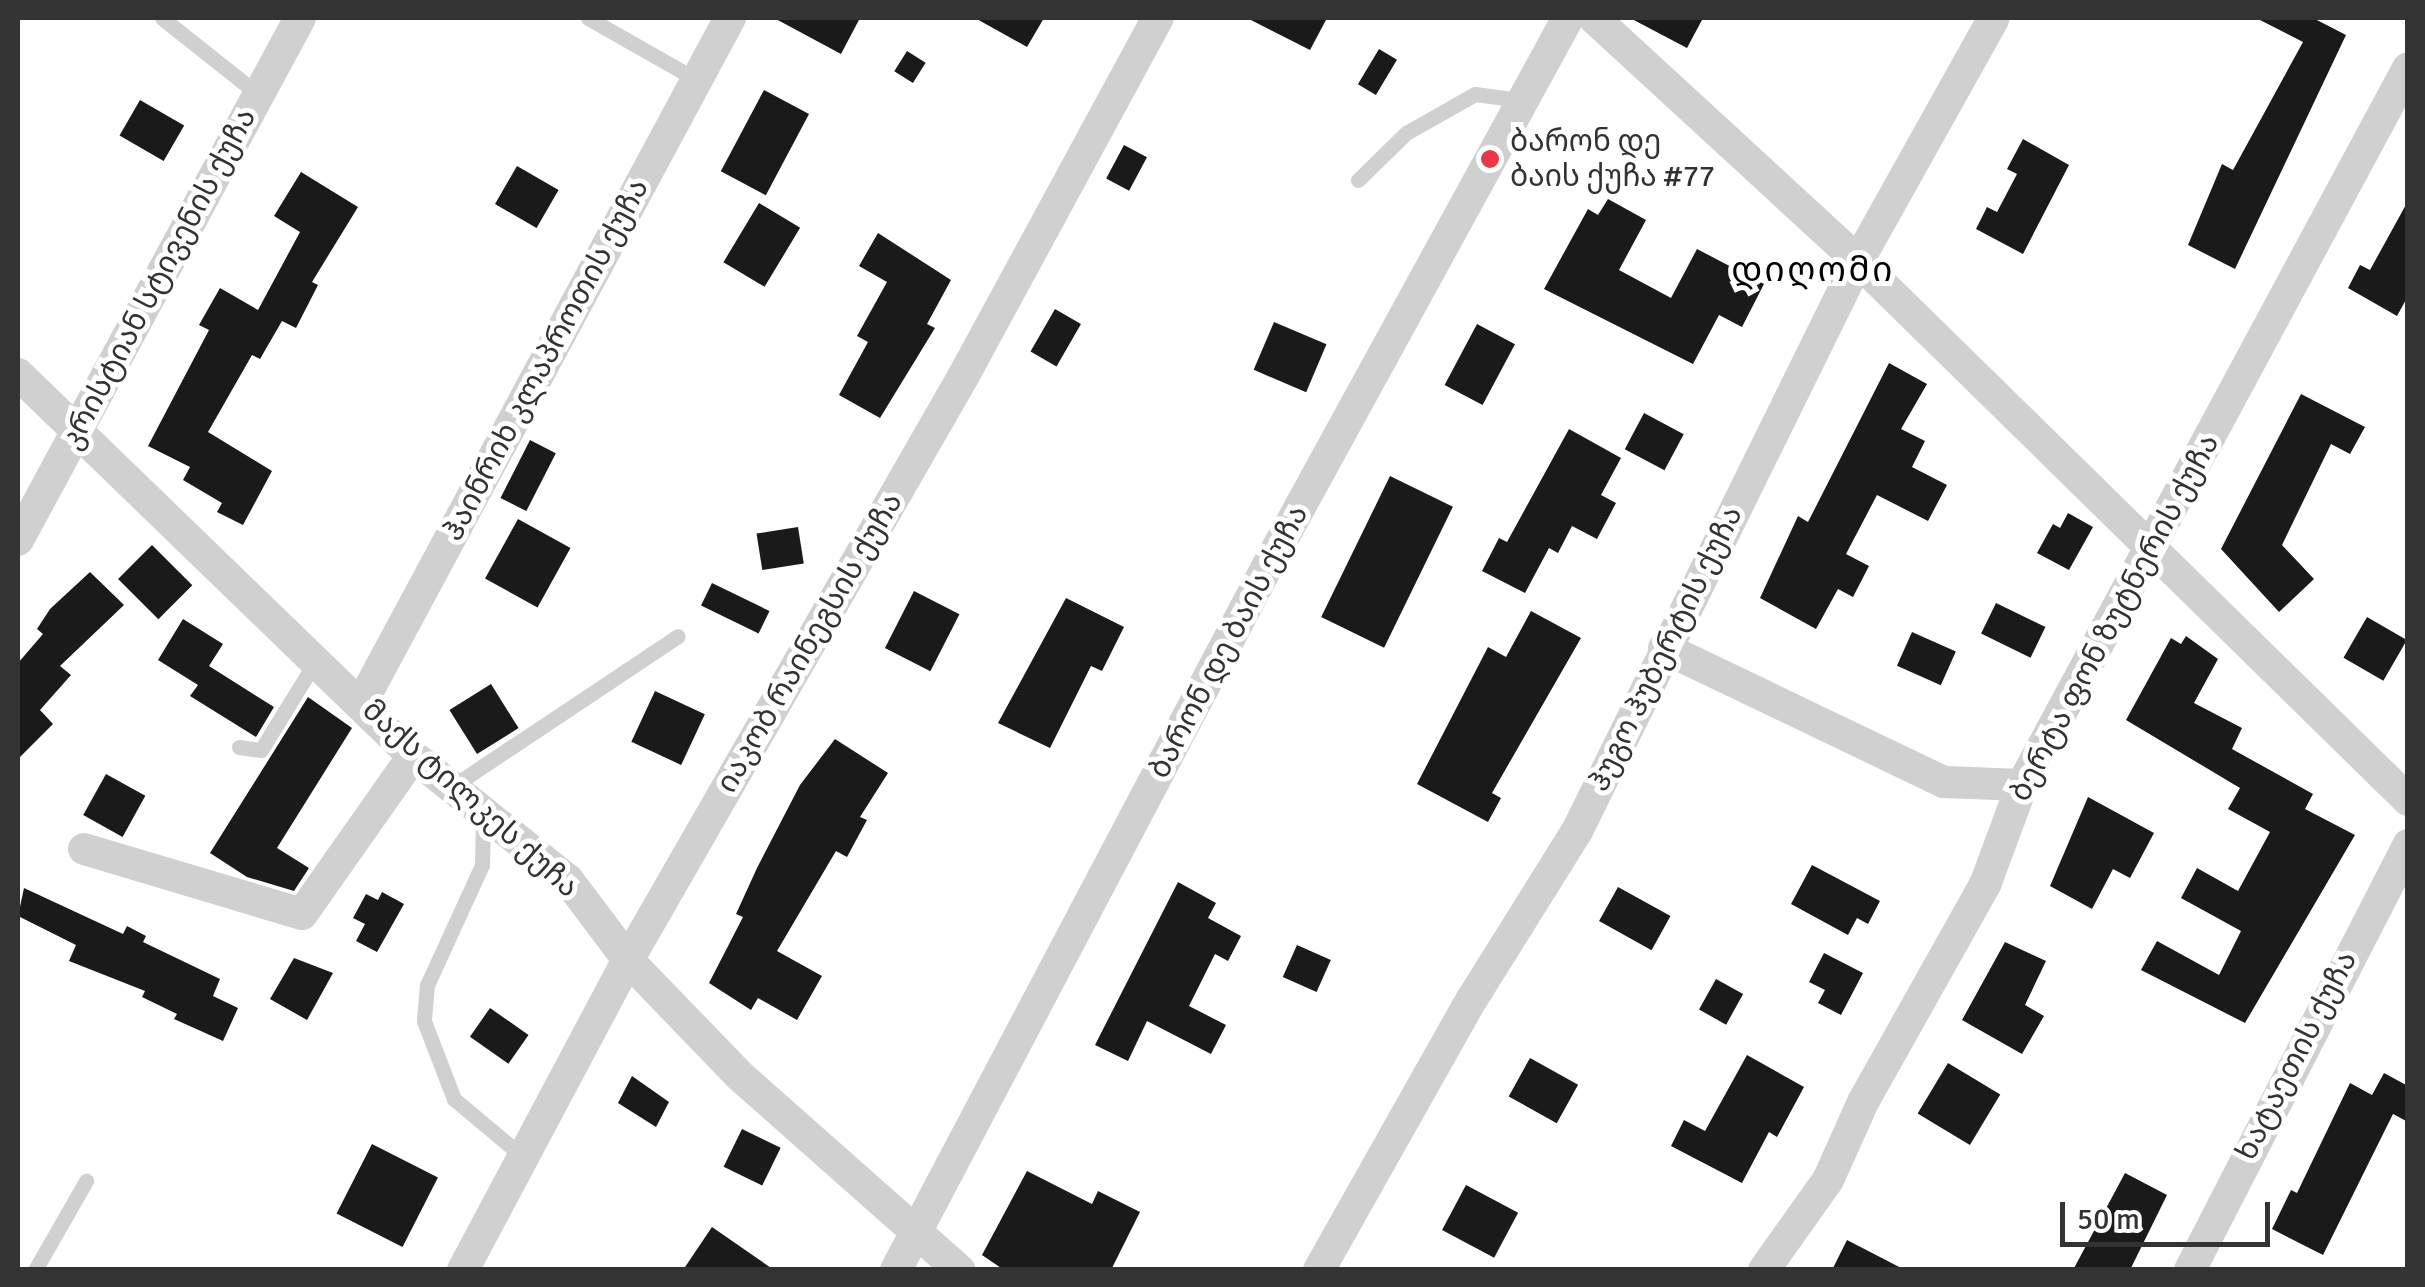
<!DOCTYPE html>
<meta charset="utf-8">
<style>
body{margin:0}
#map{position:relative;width:2425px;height:1287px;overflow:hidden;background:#fff;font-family:Signika,"Noto Sans Georgian",sans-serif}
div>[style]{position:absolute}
.building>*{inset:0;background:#1a1a1a;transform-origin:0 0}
.lane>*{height:15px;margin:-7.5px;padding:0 7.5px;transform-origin:7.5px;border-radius:7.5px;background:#d0d0d0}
.street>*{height:32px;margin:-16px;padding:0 16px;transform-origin:16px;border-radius:16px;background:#d0d0d0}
.dots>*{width:28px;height:28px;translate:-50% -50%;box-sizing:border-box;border:5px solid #fff;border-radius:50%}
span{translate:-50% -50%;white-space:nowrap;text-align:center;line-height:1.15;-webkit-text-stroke:10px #fff;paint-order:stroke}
.poi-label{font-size:30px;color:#333}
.left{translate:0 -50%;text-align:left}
.street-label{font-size:30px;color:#333}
.quarter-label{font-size:35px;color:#000;letter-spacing:2.5px}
.frame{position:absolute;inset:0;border:20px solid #333;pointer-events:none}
.scale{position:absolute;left:2060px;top:1202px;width:210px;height:45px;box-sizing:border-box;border:5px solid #333;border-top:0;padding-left:12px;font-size:30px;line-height:35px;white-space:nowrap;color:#333;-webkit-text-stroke:8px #fff;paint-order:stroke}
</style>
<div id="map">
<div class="building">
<i style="clip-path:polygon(774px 18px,860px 18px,841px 54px)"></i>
<i style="clip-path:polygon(975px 18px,1044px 18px,1027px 47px)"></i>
<i style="clip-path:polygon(1247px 18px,1327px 18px,1310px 50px)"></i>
<i style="clip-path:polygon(1630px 18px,1703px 18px,1687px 48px)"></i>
<i style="clip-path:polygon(2256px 18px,2313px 18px,2346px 35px,2235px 269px,2188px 245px,2222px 164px,2233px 170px,2303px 42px)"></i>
<i style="left:1379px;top:49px;width:21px;height:41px;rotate:31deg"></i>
<i style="left:907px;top:51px;width:22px;height:24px;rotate:32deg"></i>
<i style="left:764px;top:90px;width:51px;height:92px;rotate:28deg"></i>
<i style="left:140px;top:100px;width:51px;height:41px;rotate:30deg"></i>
<i style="clip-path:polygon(2023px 139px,2069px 165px,2023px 254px,1976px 229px,1987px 207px,1997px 212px,2017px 174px,2007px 169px)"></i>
<i style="left:1124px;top:145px;width:26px;height:38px;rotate:28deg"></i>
<i style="left:517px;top:166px;width:48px;height:44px;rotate:30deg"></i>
<i style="clip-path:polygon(301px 172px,358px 207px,312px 282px,318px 285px,296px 328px,282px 321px,260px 359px,252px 355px,208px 432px,272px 471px,243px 525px,217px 512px,222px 503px,183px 480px,190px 467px,148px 446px,209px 330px,199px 325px,220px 288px,258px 310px,300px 232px,274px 216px)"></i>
<i style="clip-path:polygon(1608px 199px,1646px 220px,1619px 270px,1671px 298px,1697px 249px,1764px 284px,1742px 327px,1719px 315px,1693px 364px,1544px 289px,1588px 209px,1598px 215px)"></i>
<i style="clip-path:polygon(2408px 201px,2408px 296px,2397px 316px,2348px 288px,2360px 265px,2370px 270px)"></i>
<i style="left:759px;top:203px;width:48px;height:69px;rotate:31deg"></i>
<i style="clip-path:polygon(878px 233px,951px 280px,927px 324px,935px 328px,880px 418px,839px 395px,868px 342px,857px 336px,887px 282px,859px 266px)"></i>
<i style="left:1055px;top:309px;width:30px;height:49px;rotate:30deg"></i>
<i style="left:1274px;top:322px;width:57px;height:52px;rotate:23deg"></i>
<i style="left:1477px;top:324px;width:43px;height:69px;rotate:28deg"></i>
<i style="clip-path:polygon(1889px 363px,1927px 384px,1901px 429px,1925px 441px,1912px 467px,1947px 485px,1928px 521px,1877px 495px,1846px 554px,1869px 566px,1853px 597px,1838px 589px,1816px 629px,1760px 598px,1798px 516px,1808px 522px)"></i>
<i style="clip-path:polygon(2301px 394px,2365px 427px,2350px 454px,2331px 444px,2282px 545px,2314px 579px,2279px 612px,2221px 549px)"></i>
<i style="left:1644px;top:413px;width:45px;height:41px;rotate:28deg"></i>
<i style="clip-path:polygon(1569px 429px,1621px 458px,1601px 495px,1616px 503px,1597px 539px,1572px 526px,1558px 553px,1549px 548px,1525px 593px,1482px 571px,1499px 538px,1507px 542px)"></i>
<i style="left:530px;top:440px;width:29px;height:65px;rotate:27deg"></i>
<i style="left:1390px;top:476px;width:70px;height:157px;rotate:26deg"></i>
<i style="clip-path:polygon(2068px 513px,2093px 527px,2069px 570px,2037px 553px,2053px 524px,2060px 528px)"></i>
<i style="left:518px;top:519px;width:60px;height:68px;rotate:29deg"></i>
<i style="left:798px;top:527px;width:37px;height:42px;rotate:81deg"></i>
<i style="left:152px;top:545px;width:57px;height:48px;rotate:45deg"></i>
<i style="clip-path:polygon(90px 572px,124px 605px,60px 666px,71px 675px,40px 710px,53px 724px,18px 759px,18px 663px,43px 634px,37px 629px,50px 609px)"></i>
<i style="left:712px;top:583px;width:64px;height:25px;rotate:26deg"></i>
<i style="left:914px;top:591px;width:51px;height:64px;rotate:27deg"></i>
<i style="clip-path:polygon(1066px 598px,1124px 627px,1102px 671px,1091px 666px,1050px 748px,998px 723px)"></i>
<i style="left:1996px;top:603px;width:55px;height:34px;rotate:26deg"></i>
<i style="clip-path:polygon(1531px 611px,1581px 638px,1492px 793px,1501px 798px,1488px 822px,1417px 784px,1488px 647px,1506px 657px)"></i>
<i style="left:2367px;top:617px;width:46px;height:47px;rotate:30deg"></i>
<i style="clip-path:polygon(183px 619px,223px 644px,209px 666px,274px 707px,256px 737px,190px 696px,198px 685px,158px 660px)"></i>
<i style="left:1912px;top:632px;width:48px;height:37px;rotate:24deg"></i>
<i style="clip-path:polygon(2186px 636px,2218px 659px,2194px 703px,2242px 728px,2232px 749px,2313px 794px,2305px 809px,2355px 835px,2245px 1023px,2141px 970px,2157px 941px,2219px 975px,2241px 931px,2181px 898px,2197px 868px,2238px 891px,2270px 832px,2228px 809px,2240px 788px,2126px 720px,2171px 638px,2181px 644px)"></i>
<i style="left:491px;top:684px;width:52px;height:49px;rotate:58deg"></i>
<i style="left:655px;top:691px;width:55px;height:56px;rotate:25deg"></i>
<i style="clip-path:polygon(308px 697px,352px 728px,277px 848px,309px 868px,294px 891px,247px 877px,210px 853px)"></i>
<i style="clip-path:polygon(835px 739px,888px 773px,860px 817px,867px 820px,847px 857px,836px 851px,777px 951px,822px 976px,797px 1020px,758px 998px,751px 1010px,709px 983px,743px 917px,736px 914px,757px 868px,800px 785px)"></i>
<i style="left:106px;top:774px;width:45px;height:47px;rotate:29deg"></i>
<i style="clip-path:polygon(2088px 797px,2154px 833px,2130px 878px,2113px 869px,2092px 909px,2050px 886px)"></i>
<i style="clip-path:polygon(1812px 865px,1880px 901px,1868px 924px,1857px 918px,1848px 935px,1791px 904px)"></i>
<i style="clip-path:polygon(1178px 882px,1216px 903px,1208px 918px,1241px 936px,1228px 961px,1215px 954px,1189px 1006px,1226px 1025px,1211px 1054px,1147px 1021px,1128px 1061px,1095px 1045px)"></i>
<i style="left:1618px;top:887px;width:60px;height:39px;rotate:29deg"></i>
<i style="clip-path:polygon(24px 888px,123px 934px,127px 926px,146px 936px,143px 942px,220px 979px,213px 996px,238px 1008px,223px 1041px,174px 1019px,177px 1014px,142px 997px,145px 991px,69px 961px,76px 945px,18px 916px)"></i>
<i style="clip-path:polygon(382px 892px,404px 904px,377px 952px,356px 941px,365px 924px,353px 918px,366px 894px,378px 900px)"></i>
<i style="clip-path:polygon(2005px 942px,2046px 961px,2025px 1005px,2044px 1016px,2022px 1054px,1962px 1020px)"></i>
<i style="left:1297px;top:945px;width:37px;height:35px;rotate:24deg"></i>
<i style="clip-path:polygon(1824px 953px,1863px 973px,1841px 1015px,1818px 1003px,1825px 990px,1809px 982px)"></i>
<i style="clip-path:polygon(294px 958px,333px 973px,307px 1020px,270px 999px)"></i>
<i style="left:1716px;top:979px;width:31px;height:35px;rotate:29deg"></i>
<i style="left:490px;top:1008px;width:47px;height:35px;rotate:35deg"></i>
<i style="clip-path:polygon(1747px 1055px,1804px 1087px,1777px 1137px,1769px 1132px,1742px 1183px,1671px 1146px,1684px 1120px,1705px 1131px)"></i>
<i style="left:1530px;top:1058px;width:55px;height:44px;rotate:29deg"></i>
<i style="left:1948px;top:1063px;width:61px;height:59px;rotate:31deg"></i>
<i style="clip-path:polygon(2384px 1073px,2408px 1086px,2408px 1122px,2393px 1114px,2323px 1255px,2272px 1229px,2291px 1190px,2297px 1193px,2350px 1083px,2372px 1095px)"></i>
<i style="clip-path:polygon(632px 1076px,669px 1102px,656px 1127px,618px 1103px)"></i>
<i style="left:742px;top:1129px;width:43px;height:42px;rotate:26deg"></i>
<i style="left:372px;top:1144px;width:74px;height:78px;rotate:27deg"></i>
<i style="clip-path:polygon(1027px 1171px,1092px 1204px,1098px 1191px,1140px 1212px,1111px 1270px,1004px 1270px,982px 1255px)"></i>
<i style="clip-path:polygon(2125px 1173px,2167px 1195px,2130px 1270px,2073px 1270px)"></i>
<i style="left:1466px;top:1185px;width:59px;height:51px;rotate:28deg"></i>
<i style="clip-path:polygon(712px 1227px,774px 1270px,683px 1270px)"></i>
<i style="clip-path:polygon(1847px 1240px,1905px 1270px,1832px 1270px)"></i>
</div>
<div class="lane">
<i style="left:162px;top:18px;width:122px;rotate:38.4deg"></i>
<i style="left:588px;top:18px;width:125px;rotate:29.6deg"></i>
<i style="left:1358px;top:180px;width:67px;rotate:-44.4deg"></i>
<i style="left:1406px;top:133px;width:79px;rotate:-29.5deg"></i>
<i style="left:1475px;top:94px;width:45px;rotate:7.6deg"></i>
<i style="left:239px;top:747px;width:22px;rotate:8deg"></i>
<i style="left:261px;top:750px;width:107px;rotate:-58.4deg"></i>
<i style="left:453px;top:786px;width:270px;rotate:-33.7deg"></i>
<i style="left:483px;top:815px;width:50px;rotate:91.1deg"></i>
<i style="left:482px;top:865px;width:132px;rotate:114.6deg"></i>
<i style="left:427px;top:985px;width:36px;rotate:95deg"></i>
<i style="left:424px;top:1021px;width:84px;rotate:69deg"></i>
<i style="left:454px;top:1099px;width:87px;rotate:39.9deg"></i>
<i style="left:35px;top:1270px;width:103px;rotate:-60.2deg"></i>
</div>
<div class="street">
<i style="left:1594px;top:18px;width:359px;rotate:42.6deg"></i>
<i style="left:1858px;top:261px;width:770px;rotate:44.42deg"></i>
<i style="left:18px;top:374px;width:549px;rotate:44.04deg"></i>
<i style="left:413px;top:756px;width:198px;rotate:38.7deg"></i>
<i style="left:568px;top:880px;width:100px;rotate:53.1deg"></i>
<i style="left:628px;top:960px;width:161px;rotate:46deg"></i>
<i style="left:740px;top:1076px;width:293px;rotate:41.5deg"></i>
<i style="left:18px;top:540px;width:593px;rotate:-61.62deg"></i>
<i style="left:1664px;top:648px;width:310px;rotate:25.6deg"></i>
<i style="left:1944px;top:782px;width:78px;rotate:2.2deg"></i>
<i style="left:362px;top:702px;width:777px;rotate:-61.72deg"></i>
<i style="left:84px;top:849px;width:227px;rotate:16.6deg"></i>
<i style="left:302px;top:914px;width:193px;rotate:-54.9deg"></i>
<i style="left:463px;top:1270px;width:351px;rotate:-62deg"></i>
<i style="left:628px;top:960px;width:675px;rotate:-60.13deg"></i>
<i style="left:964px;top:375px;width:406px;rotate:-61.5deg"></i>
<i style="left:896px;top:1270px;width:795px;rotate:-62.18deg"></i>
<i style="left:1267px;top:567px;width:626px;rotate:-61.27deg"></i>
<i style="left:1319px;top:1270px;width:311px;rotate:-60.6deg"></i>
<i style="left:1472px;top:999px;width:198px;rotate:-58deg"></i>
<i style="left:1577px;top:831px;width:636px;rotate:-63.76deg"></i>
<i style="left:1858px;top:261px;width:278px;rotate:-60.8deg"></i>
<i style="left:1764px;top:1270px;width:110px;rotate:-54.6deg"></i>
<i style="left:1828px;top:1180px;width:85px;rotate:-65.8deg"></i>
<i style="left:1863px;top:1102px;width:249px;rotate:-60.7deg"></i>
<i style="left:1985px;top:885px;width:107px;rotate:-69.7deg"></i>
<i style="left:2022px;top:785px;width:814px;rotate:-61.7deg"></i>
<i style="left:2190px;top:1270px;width:478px;rotate:-62.8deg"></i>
</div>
<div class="dots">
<i style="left:1490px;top:159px;background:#e63946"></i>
</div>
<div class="poi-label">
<span class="left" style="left:1510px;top:159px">ბარონ დე<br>ბაის ქუჩა #77</span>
</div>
<div class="street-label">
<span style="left:159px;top:279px;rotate:-62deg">კრისტიან სტივენის ქუჩა</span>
<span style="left:546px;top:360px;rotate:-62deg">ჰაინრიხ კლაპროთის ქუჩა</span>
<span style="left:2115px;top:618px;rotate:-62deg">ბერტა ფონ ზუტნერის ქუჩა</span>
<span style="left:1229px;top:642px;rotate:-62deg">ბარონ დე ბაის ქუჩა</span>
<span style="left:810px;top:643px;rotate:-60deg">იაკობ რაინეგსის ქუჩა</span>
<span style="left:1666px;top:649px;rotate:-64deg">ჰუგო ჰუბერტის ქუჩა</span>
<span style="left:470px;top:799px;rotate:42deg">მაქს ტილკეს ქუჩა</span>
<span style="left:2297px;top:1056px;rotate:-63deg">ხატაეთის ქუჩა</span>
</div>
<div class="quarter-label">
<span style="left:1813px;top:270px">დიღომი</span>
</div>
<div class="frame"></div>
<div class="scale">50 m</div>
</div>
